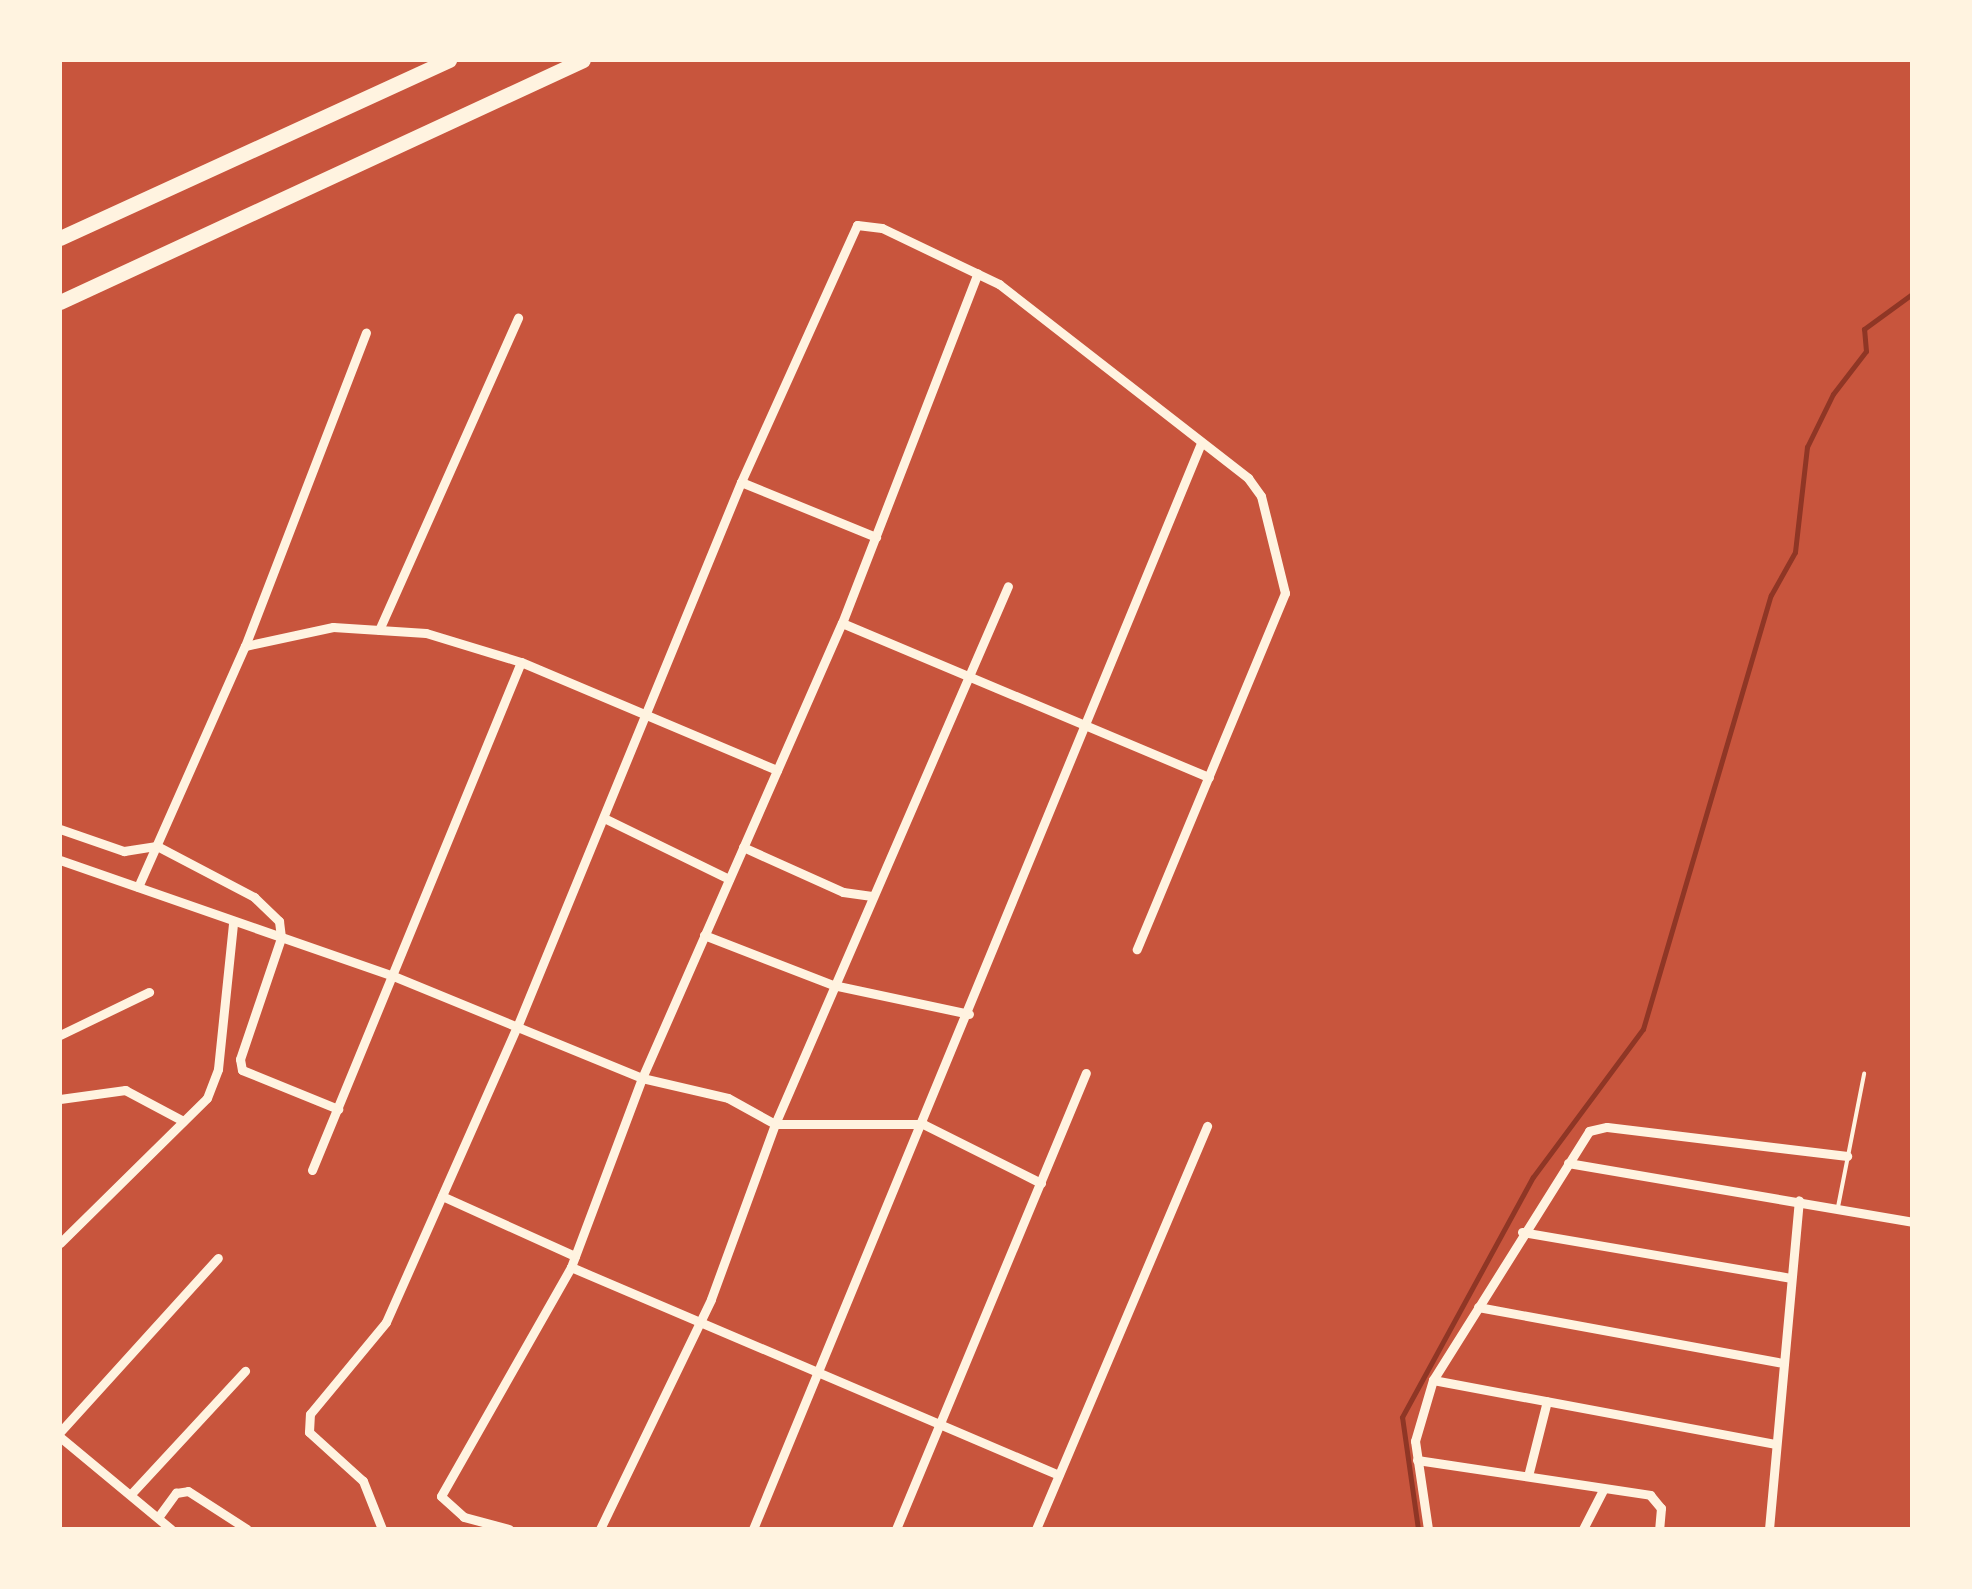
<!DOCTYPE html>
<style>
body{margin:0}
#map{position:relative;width:1972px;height:1589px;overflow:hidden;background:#c8553d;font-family:Commissioner,sans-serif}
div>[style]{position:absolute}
.stream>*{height:5px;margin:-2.5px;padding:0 2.5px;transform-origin:2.5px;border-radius:2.5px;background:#8f3625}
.service>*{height:4px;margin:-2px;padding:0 2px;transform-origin:2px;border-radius:2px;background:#fff3e0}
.minor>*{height:9px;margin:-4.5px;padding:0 4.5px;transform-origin:4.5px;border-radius:4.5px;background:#fff3e0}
.motorway>*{height:15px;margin:-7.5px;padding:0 7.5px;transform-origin:7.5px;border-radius:7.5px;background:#fff3e0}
span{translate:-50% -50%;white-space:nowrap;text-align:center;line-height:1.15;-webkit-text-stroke:10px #fff3e0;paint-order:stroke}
.frame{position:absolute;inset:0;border:62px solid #fff3e0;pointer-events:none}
</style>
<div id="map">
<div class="stream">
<i style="left:1418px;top:1529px;width:113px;rotate:-98.1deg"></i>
<i style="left:1402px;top:1417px;width:273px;rotate:-61.4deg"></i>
<i style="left:1533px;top:1177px;width:184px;rotate:-53.4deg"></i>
<i style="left:1643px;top:1029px;width:452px;rotate:-73.6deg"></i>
<i style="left:1771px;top:595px;width:49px;rotate:-60.8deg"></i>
<i style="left:1795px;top:552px;width:106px;rotate:-83.5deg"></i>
<i style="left:1807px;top:447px;width:59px;rotate:-63.9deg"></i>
<i style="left:1833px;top:394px;width:54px;rotate:-52.5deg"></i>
<i style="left:1866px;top:351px;width:22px;rotate:-95deg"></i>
<i style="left:1864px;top:329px;width:59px;rotate:-36.1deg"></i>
</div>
<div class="service">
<i style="left:1838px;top:1207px;width:136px;rotate:-78.9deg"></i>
</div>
<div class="minor">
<i style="left:741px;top:482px;width:146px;rotate:22.2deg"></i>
<i style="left:842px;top:623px;width:398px;rotate:22.8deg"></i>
<i style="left:379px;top:630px;width:342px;rotate:-66deg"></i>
<i style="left:245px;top:646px;width:90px;rotate:-12.2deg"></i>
<i style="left:333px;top:627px;width:93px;rotate:3.7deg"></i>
<i style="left:426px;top:633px;width:99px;rotate:17deg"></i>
<i style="left:521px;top:662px;width:278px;rotate:22.9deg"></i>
<i style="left:604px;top:818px;width:139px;rotate:26deg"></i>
<i style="left:60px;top:829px;width:68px;rotate:19deg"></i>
<i style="left:124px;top:851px;width:33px;rotate:-9deg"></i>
<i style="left:157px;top:846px;width:110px;rotate:27.7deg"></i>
<i style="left:254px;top:897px;width:35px;rotate:44deg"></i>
<i style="left:279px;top:921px;width:17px;rotate:83deg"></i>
<i style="left:281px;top:938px;width:128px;rotate:108.7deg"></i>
<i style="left:240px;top:1059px;width:11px;rotate:80deg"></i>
<i style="left:242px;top:1070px;width:104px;rotate:22.1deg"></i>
<i style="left:743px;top:847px;width:110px;rotate:24.2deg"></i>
<i style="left:843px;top:892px;width:29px;rotate:8deg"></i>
<i style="left:60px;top:860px;width:350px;rotate:19.2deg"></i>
<i style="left:391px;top:975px;width:271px;rotate:22.3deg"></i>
<i style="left:642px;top:1078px;width:88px;rotate:13.1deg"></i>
<i style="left:728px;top:1098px;width:54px;rotate:29deg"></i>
<i style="left:775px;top:1124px;width:148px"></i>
<i style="left:923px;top:1124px;width:132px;rotate:26.6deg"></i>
<i style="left:138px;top:887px;width:264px;rotate:-66.1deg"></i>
<i style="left:245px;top:646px;width:336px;rotate:-68.9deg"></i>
<i style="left:704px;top:935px;width:138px;rotate:21.2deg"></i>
<i style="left:833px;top:985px;width:139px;rotate:12deg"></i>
<i style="left:60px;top:1035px;width:99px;rotate:-25.8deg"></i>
<i style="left:60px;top:1099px;width:66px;rotate:-7.9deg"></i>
<i style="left:125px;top:1090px;width:66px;rotate:28.1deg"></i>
<i style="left:1568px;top:1163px;width:349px;rotate:9.7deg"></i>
<i style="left:312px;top:1170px;width:549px;rotate:-67.64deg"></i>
<i style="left:442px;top:1196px;width:146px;rotate:24.3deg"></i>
<i style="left:1522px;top:1232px;width:272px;rotate:9.7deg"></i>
<i style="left:60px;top:1243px;width:206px;rotate:-44.6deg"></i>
<i style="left:207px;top:1098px;width:31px;rotate:-69deg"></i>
<i style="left:218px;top:1069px;width:147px;rotate:-84.1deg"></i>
<i style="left:571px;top:1267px;width:530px;rotate:23.09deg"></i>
<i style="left:1478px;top:1307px;width:311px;rotate:10.4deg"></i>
<i style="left:1433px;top:1380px;width:349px;rotate:10.6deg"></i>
<i style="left:60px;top:1432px;width:235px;rotate:-47.8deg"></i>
<i style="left:60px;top:1437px;width:144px;rotate:39.7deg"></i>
<i style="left:1417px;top:1460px;width:236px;rotate:8.5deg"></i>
<i style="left:1650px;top:1495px;width:17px;rotate:50deg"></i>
<i style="left:1661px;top:1508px;width:21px;rotate:95deg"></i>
<i style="left:1528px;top:1476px;width:77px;rotate:-75.8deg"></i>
<i style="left:131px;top:1494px;width:168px;rotate:-47.2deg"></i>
<i style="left:159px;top:1516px;width:29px;rotate:-54deg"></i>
<i style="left:176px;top:1493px;width:12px;rotate:-9deg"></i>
<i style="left:188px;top:1491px;width:70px;rotate:32.8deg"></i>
<i style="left:382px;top:1529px;width:52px;rotate:-111.6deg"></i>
<i style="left:363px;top:1481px;width:73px;rotate:-137.8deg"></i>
<i style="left:309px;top:1432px;width:18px;rotate:-87deg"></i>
<i style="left:310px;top:1414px;width:119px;rotate:-50.4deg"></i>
<i style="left:386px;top:1322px;width:323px;rotate:-66.1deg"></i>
<i style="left:517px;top:1027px;width:589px;rotate:-67.66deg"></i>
<i style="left:741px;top:482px;width:282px;rotate:-65.7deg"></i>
<i style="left:857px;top:225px;width:25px;rotate:7deg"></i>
<i style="left:882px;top:228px;width:130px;rotate:25.6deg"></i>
<i style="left:999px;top:284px;width:316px;rotate:37.9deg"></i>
<i style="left:1248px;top:478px;width:22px;rotate:54deg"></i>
<i style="left:1261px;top:496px;width:100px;rotate:76.1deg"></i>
<i style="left:1285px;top:593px;width:386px;rotate:112.6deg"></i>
<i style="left:509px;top:1529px;width:47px;rotate:-165.1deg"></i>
<i style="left:464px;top:1517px;width:31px;rotate:-138deg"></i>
<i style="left:441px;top:1496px;width:263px;rotate:-60.4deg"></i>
<i style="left:571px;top:1267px;width:202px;rotate:-69.4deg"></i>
<i style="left:642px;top:1078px;width:497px;rotate:-66.3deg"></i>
<i style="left:842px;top:623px;width:375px;rotate:-68.8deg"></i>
<i style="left:600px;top:1529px;width:255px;rotate:-64.2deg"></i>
<i style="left:711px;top:1299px;width:186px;rotate:-69.9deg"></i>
<i style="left:775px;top:1124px;width:586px;rotate:-66.58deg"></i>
<i style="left:753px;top:1529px;width:1175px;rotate:-67.58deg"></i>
<i style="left:896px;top:1529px;width:494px;rotate:-67.4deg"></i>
<i style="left:1036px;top:1529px;width:438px;rotate:-67deg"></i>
<i style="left:1428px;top:1529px;width:89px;rotate:-98.4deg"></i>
<i style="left:1415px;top:1441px;width:64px;rotate:-73.6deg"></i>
<i style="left:1433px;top:1380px;width:294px;rotate:-57.9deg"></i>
<i style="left:1589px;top:1131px;width:18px;rotate:-13deg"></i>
<i style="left:1607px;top:1127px;width:242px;rotate:6.9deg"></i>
<i style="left:1583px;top:1529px;width:44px;rotate:-62.9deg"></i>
<i style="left:1769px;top:1529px;width:330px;rotate:-84.8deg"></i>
</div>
<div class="motorway">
<i style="left:60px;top:238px;width:428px;rotate:-24.6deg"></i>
<i style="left:60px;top:302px;width:576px;rotate:-24.83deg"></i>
</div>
<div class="frame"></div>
</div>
